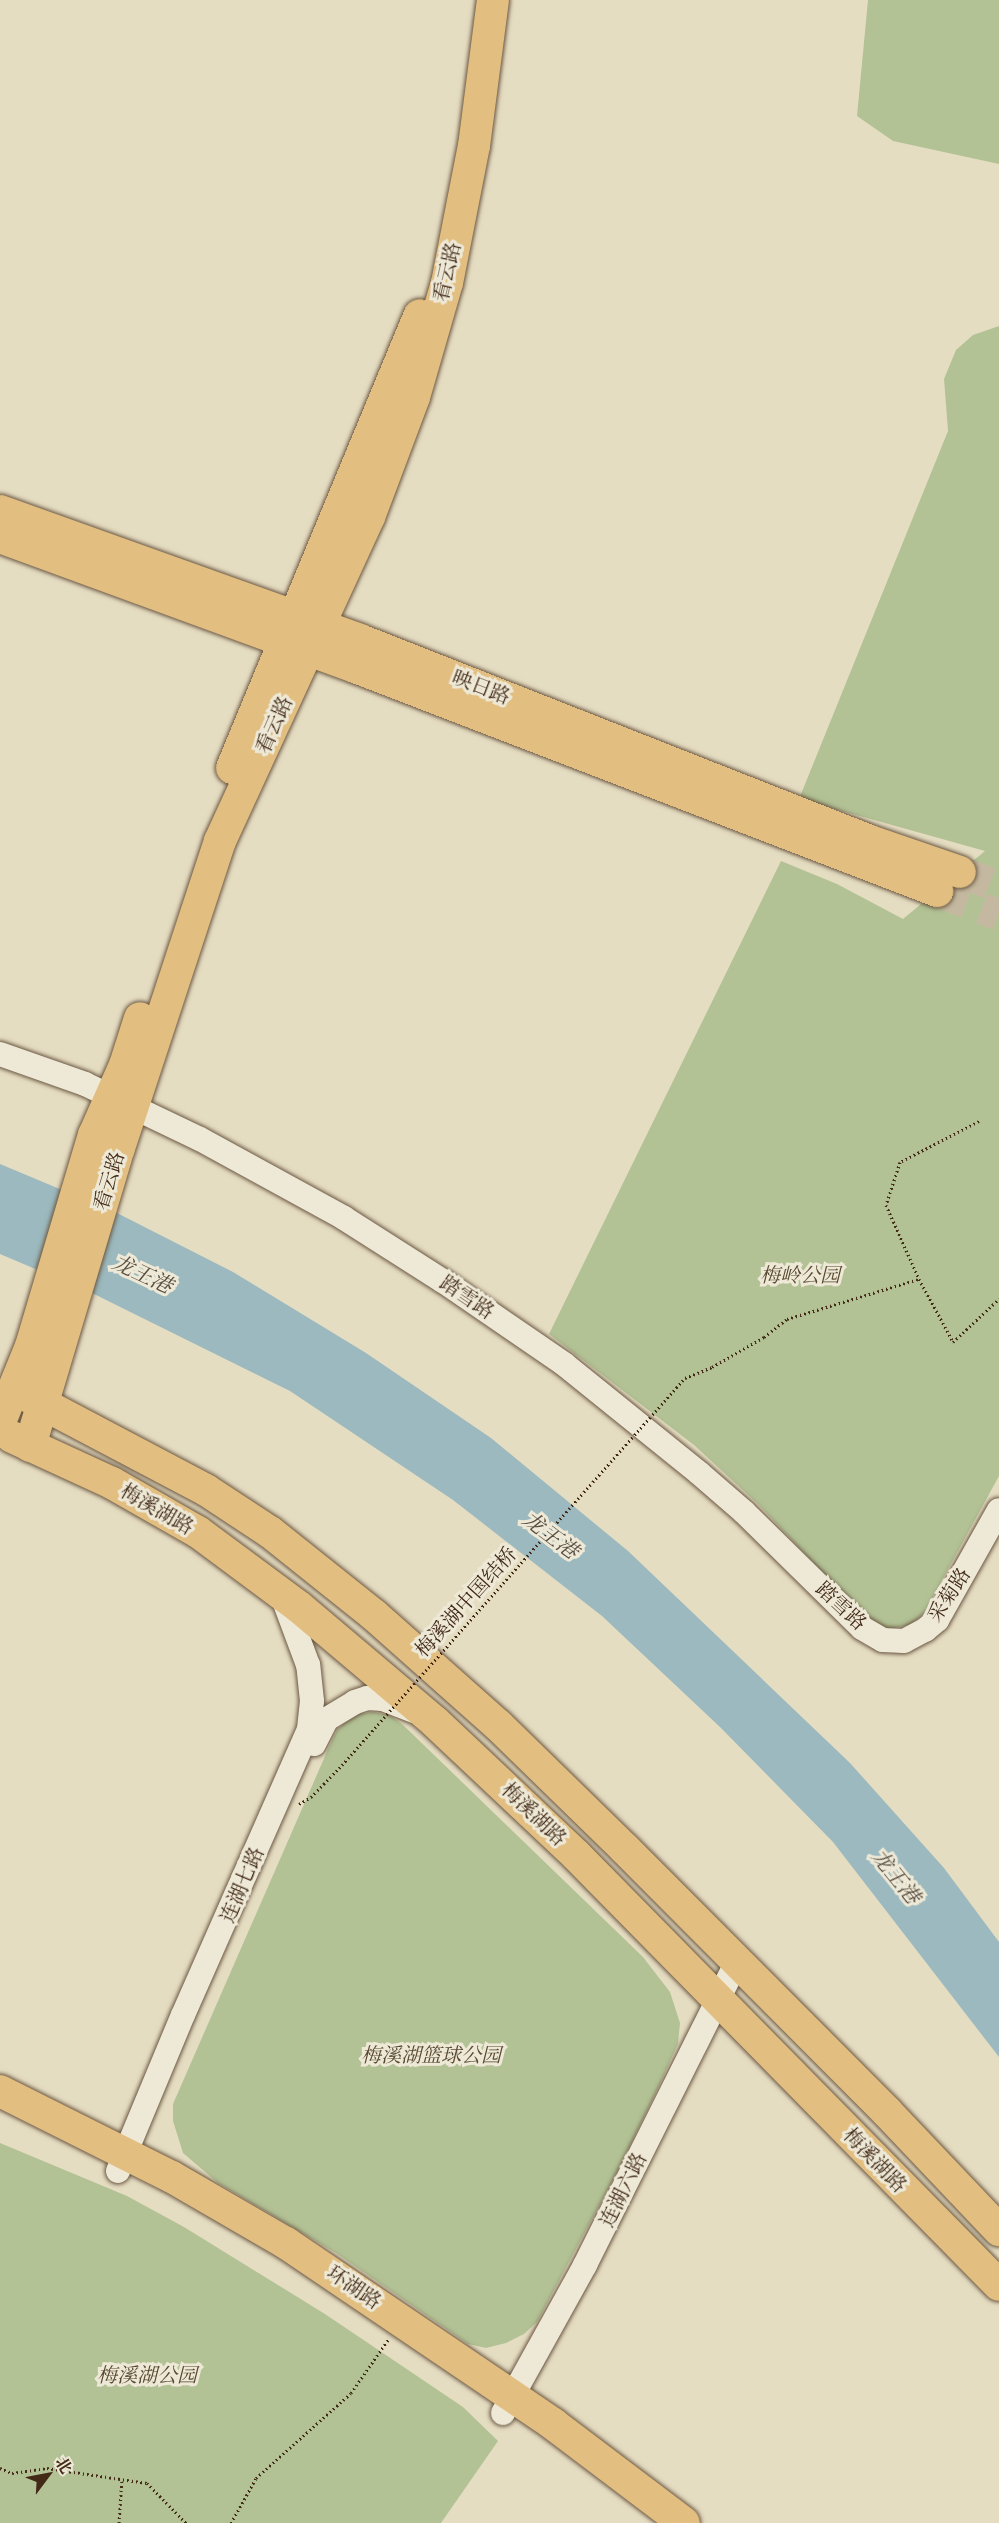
<!DOCTYPE html>
<meta charset="utf-8">
<style>
body{margin:0}
#map{position:relative;width:999px;height:2523px;overflow:hidden;background:#e5ddc2;font-family:"IM FELL Double Pica","Noto Serif SC",serif}
div>[style]{position:absolute}
.green>*{inset:0;background:#b2c295}
.water>*{inset:0;background:#9bb9be}
.major-tunnel>*{height:32px;margin-top:-16px;transform-origin:0;background:repeating-linear-gradient(90deg,#c4b9a0 0 32px,transparent 0 48px)}
.path>*{height:3px;margin-top:-1.5px;transform-origin:0;background:repeating-linear-gradient(90deg,#422a17 0 1.5px,transparent 0 4.5px)}
.roads{filter:drop-shadow(0 0 2px #6b5742) drop-shadow(0 0 2px #6b5742)}
.minor>*{height:24px;margin:-12px;padding:0 12px;transform-origin:12px;border-radius:12px;background:#eee9d7}
.major>*{height:32px;margin:-16px;padding:0 16px;transform-origin:16px;border-radius:16px;background:#e2be81}
.path-bridge>*{height:3px;margin-top:-1.5px;transform-origin:0;background:repeating-linear-gradient(90deg,#422a17 0 1.5px,transparent 0 4.5px)}
span{translate:-50% -50%;white-space:nowrap;text-align:center;line-height:1.15;-webkit-text-stroke:6px #eee9d7;paint-order:stroke}
.street-label{font-size:20px;color:#422a17}
.park-label{font-size:20px;color:#584830;font-style:italic}
.water-label{font-size:21px;color:#584e41;font-style:italic}
.north{position:absolute;left:18px;top:2445px;width:60px;height:60px;-webkit-text-stroke:4px #eee9d7;paint-order:stroke;rotate:58deg;font-size:16px;font-weight:700;line-height:24px;text-align:center;color:#422a17}
.north::after{content:'';display:block;margin:auto;width:21px;height:27px;background:#422a17;clip-path:polygon(50% 0,100% 100%,50% 72%,0 100%)}
</style>
<div id="map">
<div class="green">
<i style="clip-path:polygon(868px 0,999px 0,999px 164px,893px 141px,857px 116px)"></i>
<i style="clip-path:polygon(999px 326px,999px 1476px,924px 1613px,910px 1625px,888px 1629px,877px 1625px,861px 1613px,758px 1504px,694px 1445px,549px 1334px,781px 861px,837px 884px,903px 919px,985px 851px,799px 799px,948px 431px,944px 379px,956px 350px,973px 335px)"></i>
<i style="clip-path:polygon(373px 1712px,389px 1715px,402px 1724px,643px 1957px,670px 1992px,680px 2023px,678px 2044px,658px 2088px,619px 2168px,537px 2322px,524px 2334px,506px 2343px,486px 2348px,468px 2344px,336px 2253px,218px 2183px,183px 2153px,173px 2121px,173px 2104px,329px 1747px,337px 1730px,347px 1720px,359px 1714px)"></i>
<i style="clip-path:polygon(0 2143px,127px 2196px,184px 2227px,325px 2314px,463px 2407px,498px 2441px,441px 2523px,0 2523px)"></i>
</div>
<div class="water">
<i style="clip-path:polygon(0 1164px,117px 1213px,233px 1272px,366px 1353px,491px 1438px,628px 1551px,850px 1763px,944px 1868px,999px 1942px,999px 2057px,833px 1842px,720px 1727px,602px 1616px,453px 1500px,290px 1391px,92px 1293px,0 1254px)"></i>
</div>
<div class="major-tunnel">
<i style="left:960px;top:872px;width:42px;rotate:21deg"></i>
<i style="left:937px;top:891px;width:66px;rotate:21.2deg"></i>
</div>
<div class="path">
<i style="left:979px;top:1121px;width:89px;rotate:152.6deg"></i>
<i style="left:900px;top:1162px;width:45px;rotate:108deg"></i>
<i style="left:886px;top:1205px;width:81px;rotate:66deg"></i>
<i style="left:919px;top:1279px;width:72px;rotate:61.6deg"></i>
<i style="left:953px;top:1342px;width:63px;rotate:-43.1deg"></i>
<i style="left:685px;top:1378px;width:29px;rotate:-22deg"></i>
<i style="left:712px;top:1367px;width:60px;rotate:-30deg"></i>
<i style="left:764px;top:1337px;width:29px;rotate:-38deg"></i>
<i style="left:787px;top:1319px;width:138px;rotate:-16.9deg"></i>
<i style="left:299px;top:1804px;width:14px;rotate:-30deg"></i>
<i style="left:311px;top:1797px;width:45px;rotate:-45.9deg"></i>
<i style="left:0;top:2468px;width:13px;rotate:23deg"></i>
<i style="left:12px;top:2473px;width:35px;rotate:-8deg"></i>
<i style="left:47px;top:2468px;width:101px;rotate:8.5deg"></i>
<i style="left:147px;top:2483px;width:56px;rotate:45.7deg"></i>
<i style="left:119px;top:2523px;width:44px;rotate:-86.1deg"></i>
<i style="left:231px;top:2523px;width:51px;rotate:-60.9deg"></i>
<i style="left:256px;top:2478px;width:127px;rotate:-41.8deg"></i>
<i style="left:351px;top:2393px;width:65px;rotate:-55.1deg"></i>
</div>
<div class="roads">
<div class="minor">
<i style="left:0;top:1054px;width:90px;rotate:19.4deg"></i>
<i style="left:85px;top:1084px;width:127px;rotate:25.6deg"></i>
<i style="left:200px;top:1139px;width:164px;rotate:28.7deg"></i>
<i style="left:344px;top:1218px;width:117px;rotate:32.5deg"></i>
<i style="left:443px;top:1281px;width:147px;rotate:34.4deg"></i>
<i style="left:564px;top:1364px;width:174px;rotate:38.9deg"></i>
<i style="left:699px;top:1473px;width:60px;rotate:40.9deg"></i>
<i style="left:744px;top:1512px;width:165px;rotate:44.5deg"></i>
<i style="left:862px;top:1628px;width:24px;rotate:30deg"></i>
<i style="left:883px;top:1640px;width:21px;rotate:3deg"></i>
<i style="left:904px;top:1641px;width:24px;rotate:-28deg"></i>
<i style="left:925px;top:1630px;width:16px;rotate:-40deg"></i>
<i style="left:937px;top:1620px;width:126px;rotate:-60.6deg"></i>
<i style="left:314px;top:1744px;width:28px;rotate:-63deg"></i>
<i style="left:327px;top:1719px;width:33px;rotate:-31deg"></i>
<i style="left:355px;top:1702px;width:13px;rotate:-18deg"></i>
<i style="left:367px;top:1698px;width:16px;rotate:4deg"></i>
<i style="left:383px;top:1699px;width:34px;rotate:21deg"></i>
<i style="left:118px;top:2171px;width:169px;rotate:-67.4deg"></i>
<i style="left:183px;top:2015px;width:313px;rotate:-66.2deg"></i>
<i style="left:309px;top:1729px;width:28px;rotate:-84deg"></i>
<i style="left:312px;top:1701px;width:36px;rotate:-96deg"></i>
<i style="left:308px;top:1665px;width:75px;rotate:-110.4deg"></i>
<i style="left:503px;top:2413px;width:169px;rotate:-61deg"></i>
<i style="left:585px;top:2265px;width:338px;rotate:-63.4deg"></i>
</div>
<div class="major">
<i style="left:0;top:511px;width:382px;rotate:19.7deg"></i>
<i style="left:360px;top:640px;width:548px;rotate:21.51deg"></i>
<i style="left:870px;top:841px;width:95px;rotate:19deg"></i>
<i style="left:0;top:537px;width:378px;rotate:20.1deg"></i>
<i style="left:355px;top:667px;width:624px;rotate:21.05deg"></i>
<i style="left:232px;top:768px;width:490px;rotate:-67.5deg"></i>
<i style="left:24px;top:1394px;width:206px;rotate:27.8deg"></i>
<i style="left:206px;top:1490px;width:77px;rotate:33.3deg"></i>
<i style="left:270px;top:1532px;width:133px;rotate:38.6deg"></i>
<i style="left:374px;top:1615px;width:166px;rotate:41.6deg"></i>
<i style="left:498px;top:1725px;width:177px;rotate:44.3deg"></i>
<i style="left:625px;top:1849px;width:371px;rotate:45.1deg"></i>
<i style="left:887px;top:2112px;width:163px;rotate:46.5deg"></i>
<i style="left:0;top:1422px;width:82px;rotate:-67.8deg"></i>
<i style="left:31px;top:1346px;width:220px;rotate:-73.4deg"></i>
<i style="left:94px;top:1135px;width:77px;rotate:-66.1deg"></i>
<i style="left:125px;top:1065px;width:49px;rotate:-72.3deg"></i>
<i style="left:12px;top:1437px;width:110px;rotate:24.7deg"></i>
<i style="left:112px;top:1483px;width:99px;rotate:29.7deg"></i>
<i style="left:198px;top:1532px;width:126px;rotate:36.6deg"></i>
<i style="left:299px;top:1607px;width:178px;rotate:40.2deg"></i>
<i style="left:435px;top:1722px;width:194px;rotate:43.3deg"></i>
<i style="left:576px;top:1855px;width:603px;rotate:45.47deg"></i>
<i style="left:30px;top:1446px;width:311px;rotate:-73.4deg"></i>
<i style="left:119px;top:1148px;width:323px;rotate:-71.8deg"></i>
<i style="left:220px;top:841px;width:357px;rotate:-65.3deg"></i>
<i style="left:369px;top:517px;width:128px;rotate:-69.4deg"></i>
<i style="left:414px;top:397px;width:119px;rotate:-73.9deg"></i>
<i style="left:447px;top:283px;width:140px;rotate:-78.9deg"></i>
<i style="left:474px;top:146px;width:147px;rotate:-82.6deg"></i>
<i style="left:0;top:2091px;width:192px;rotate:26.6deg"></i>
<i style="left:172px;top:2177px;width:132px;rotate:30.1deg"></i>
<i style="left:286px;top:2243px;width:323px;rotate:34.1deg"></i>
<i style="left:553px;top:2424px;width:164px;rotate:37.1deg"></i>
</div>
</div>
<div class="path-bridge">
<i style="left:342px;top:1765px;width:517px;rotate:-48.45deg"></i>
</div>
<div class="street-label">
<span style="left:447px;top:272px;rotate:-77deg">看云路</span>
<span style="left:481px;top:687px;rotate:21deg">映日路</span>
<span style="left:274px;top:725px;rotate:-66deg">看云路</span>
<span style="left:109px;top:1181px;rotate:-73deg">看云路</span>
<span style="left:467px;top:1297px;rotate:34deg">踏雪路</span>
<span style="left:157px;top:1509px;rotate:30deg">梅溪湖路</span>
<span style="left:949px;top:1595px;rotate:-57deg">采菊路</span>
<span style="left:466px;top:1602px;rotate:-48deg">梅溪湖中国结桥</span>
<span style="left:841px;top:1606px;rotate:43deg">踏雪路</span>
<span style="left:534px;top:1814px;rotate:44deg">梅溪湖路</span>
<span style="left:242px;top:1885px;rotate:-67deg">连湖七路</span>
<span style="left:875px;top:2160px;rotate:46deg">梅溪湖路</span>
<span style="left:623px;top:2190px;rotate:-64deg">连湖六路</span>
<span style="left:354px;top:2287px;rotate:34deg">环湖路</span>
</div>
<div class="park-label">
<span style="left:800px;top:1275px">梅岭公园</span>
<span style="left:431px;top:2055px">梅溪湖篮球公园</span>
<span style="left:147px;top:2375px">梅溪湖公园</span>
</div>
<div class="water-label">
<span style="left:142px;top:1275px;rotate:25deg">龙王港</span>
<span style="left:550px;top:1536px;rotate:37deg">龙王港</span>
<span style="left:895px;top:1877px;rotate:51deg">龙王港</span>
</div>
<div class="north">北</div>
</div>
